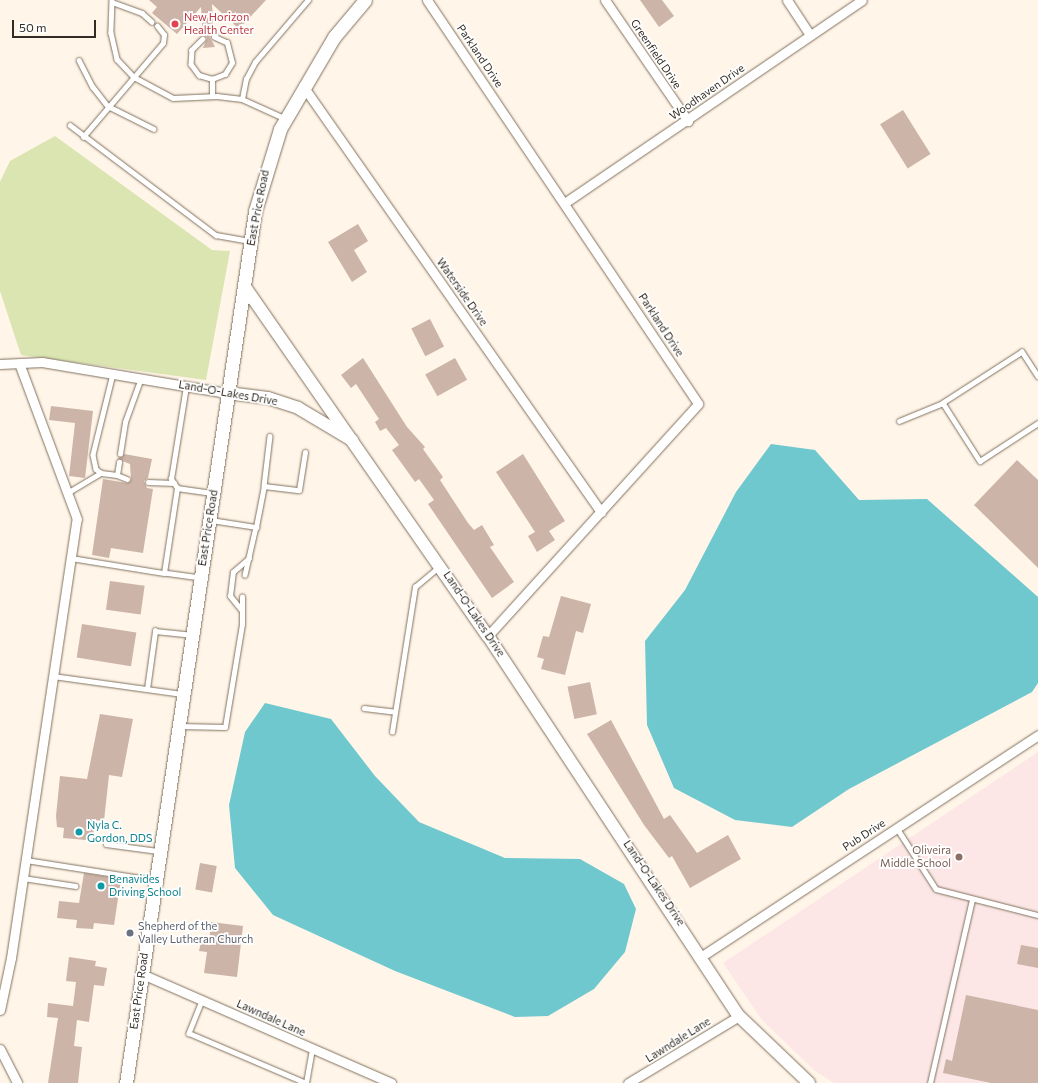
<!DOCTYPE html>
<style>
body{margin:0}
#map{position:relative;width:1038px;height:1083px;overflow:hidden;background:#fff5e8;font-family:Commissioner,sans-serif}
div>[style]{position:absolute}
.education>*{inset:0;background:#fce7e6}
.green>*{inset:0;background:#dae5b2}
.water>*{inset:0;background:#70c8cf}
.building>*{inset:0;background:#cdb4a8;transform-origin:0 0}
.roads{filter:drop-shadow(0 0 1px #80715e) drop-shadow(0 0 1px #80715e)}
.service>*{height:4.5px;margin:-2.25px;padding:0 2.25px;transform-origin:2.25px;border-radius:2.25px;background:#fff}
.minor>*{height:9px;margin:-4.5px;padding:0 4.5px;transform-origin:4.5px;border-radius:4.5px;background:#fff}
.tertiary>*{height:12px;margin:-6px;padding:0 6px;transform-origin:6px;border-radius:6px;background:#fff}
.secondary>*{height:13px;margin:-6.5px;padding:0 6.5px;transform-origin:6.5px;border-radius:6.5px;background:#fff}
.dots>*{width:11px;height:11px;translate:-50% -50%;box-sizing:border-box;border:2px solid #fff;border-radius:50%}
span{translate:-50% -50%;white-space:nowrap;text-align:center;line-height:1.15;-webkit-text-stroke:3.5px #fff;paint-order:stroke}
.health-label{font-size:11px;color:#be3a42}
.left{translate:0 -50%;text-align:left}
.street-label{font-size:11px;color:#332c24}
.culture-label{font-size:11px;color:#0d838f}
.education-label{font-size:11px;color:#785e54}
.right{translate:-100% -50%;text-align:right}
.worship-label{font-size:11px;color:#5b616d}
.scale{position:absolute;left:12px;top:20px;width:84px;height:18px;box-sizing:border-box;border:2px solid #332c24;border-top:0;padding-left:5px;font-size:12px;line-height:14px;white-space:nowrap;color:#332c24;-webkit-text-stroke:3px #fff;paint-order:stroke}
</style>
<div id="map">
<div class="education">
<i style="clip-path:polygon(1038px 752px,1038px 1083px,834px 1083px,815px 1071px,762px 1020px,723px 963px)"></i>
</div>
<div class="green">
<i style="clip-path:polygon(55px 136px,212px 250px,230px 251px,206px 380px,21px 355px,0 291px,0 182px,10px 161px)"></i>
</div>
<div class="water">
<i style="clip-path:polygon(771px 444px,815px 450px,859px 500px,927px 499px,1038px 597px,1038px 683px,1032px 692px,849px 789px,792px 827px,735px 820px,674px 788px,647px 725px,645px 641px,685px 590px,736px 492px)"></i>
<i style="clip-path:polygon(265px 703px,331px 719px,375px 776px,419px 822px,505px 858px,580px 859px,624px 884px,636px 909px,625px 952px,594px 989px,548px 1016px,515px 1017px,395px 971px,273px 915px,235px 868px,229px 805px,245px 732px)"></i>
</div>
<div class="building">
<i style="clip-path:polygon(149px 0,266px 0,239px 29px,212px 4px,214px 33px,210px 37px,215px 47px,203px 48px,207px 38px,203px 35px,201px 7px,177px 34px,152px 13px,157px 7px)"></i>
<i style="clip-path:polygon(640px 0,662px 0,674px 16px,659px 27px)"></i>
<i style="left:903px;top:110px;width:52px;height:27px;rotate:58deg"></i>
<i style="clip-path:polygon(358px 224px,368px 241px,354px 250px,367px 272px,352px 282px,328px 242px)"></i>
<i style="left:430px;top:319px;width:31px;height:21px;rotate:63deg"></i>
<i style="clip-path:polygon(363px 358px,407px 427px,425px 447px,423px 449px,443px 477px,440px 480px,468px 523px,474px 530px,482px 525px,494px 545px,490px 547px,514px 582px,492px 598px,428px 504px,434px 500px,419px 479px,415px 482px,392px 450px,399px 445px,386px 428px,380px 431px,375px 422px,379px 419px,356px 384px,351px 388px,341px 375px)"></i>
<i style="left:455px;top:358px;width:25px;height:34px;rotate:61deg"></i>
<i style="clip-path:polygon(51px 406px,93px 411px,85px 478px,69px 476px,75px 423px,49px 420px)"></i>
<i style="clip-path:polygon(124px 454px,152px 459px,148px 478px,144px 481px,147px 488px,153px 489px,143px 553px,111px 548px,109px 558px,92px 555px,103px 479px,127px 483px,131px 480px,130px 464px,117px 459px)"></i>
<i style="clip-path:polygon(523px 454px,565px 521px,549px 531px,555px 540px,537px 552px,528px 536px,535px 532px,496px 472px)"></i>
<i style="clip-path:polygon(1017px 460px,1038px 480px,1038px 568px,974px 505px)"></i>
<i style="left:110px;top:581px;width:35px;height:29px;rotate:8deg"></i>
<i style="clip-path:polygon(561px 596px,591px 604px,583px 633px,576px 631px,565px 675px,541px 669px,544px 659px,537px 657px,543px 636px,549px 637px)"></i>
<i style="left:82px;top:624px;width:55px;height:34px;rotate:9deg"></i>
<i style="left:590px;top:682px;width:33px;height:23px;rotate:78deg"></i>
<i style="clip-path:polygon(100px 714px,133px 719px,122px 777px,109px 775px,104px 821px,95px 820px,93px 836px,87px 835px,86px 840px,63px 838px,64px 828px,57px 827px,56px 816px,60px 776px,87px 779px)"></i>
<i style="clip-path:polygon(611px 720px,664px 819px,670px 815px,697px 853px,728px 835px,741px 859px,690px 888px,672px 856px,669px 858px,644px 825px,587px 734px)"></i>
<i style="left:200px;top:863px;width:17px;height:27px;rotate:10deg"></i>
<i style="clip-path:polygon(84px 873px,121px 879px,114px 925px,94px 923px,93px 929px,76px 928px,77px 920px,57px 918px,59px 901px,79px 903px)"></i>
<i style="clip-path:polygon(211px 922px,243px 926px,237px 977px,204px 973px,207px 952px,199px 951px,201px 942px,209px 943px)"></i>
<i style="clip-path:polygon(1021px 945px,1038px 948px,1038px 968px,1017px 964px)"></i>
<i style="clip-path:polygon(69px 957px,96px 961px,95px 966px,107px 968px,104px 986px,94px 985px,89px 1022px,77px 1020px,74px 1046px,82px 1047px,78px 1083px,48px 1083px,58px 1018px,47px 1017px,48px 1003px,73px 1006px,76px 982px,66px 981px)"></i>
<i style="clip-path:polygon(966px 995px,1038px 1010px,1038px 1083px,991px 1083px,943px 1073px,946px 1059px,952px 1061px)"></i>
</div>
<div class="roads">
<div class="service">
<i style="left:112px;top:0;width:33px;rotate:92deg"></i>
<i style="left:111px;top:33px;width:27px;rotate:77deg"></i>
<i style="left:117px;top:59px;width:25px;rotate:47deg"></i>
<i style="left:134px;top:77px;width:44px;rotate:28.3deg"></i>
<i style="left:173px;top:98px;width:44px;rotate:-2.6deg"></i>
<i style="left:217px;top:96px;width:25px;rotate:7deg"></i>
<i style="left:242px;top:99px;width:46px;rotate:24.3deg"></i>
<i style="left:112px;top:2px;width:32px;rotate:20deg"></i>
<i style="left:142px;top:13px;width:13px;rotate:42deg"></i>
<i style="left:203px;top:39px;width:16px;rotate:135deg"></i>
<i style="left:192px;top:50px;width:14px;rotate:94deg"></i>
<i style="left:191px;top:64px;width:14px;rotate:54deg"></i>
<i style="left:199px;top:75px;width:14px;rotate:17deg"></i>
<i style="left:212px;top:79px;width:14px;rotate:-21deg"></i>
<i style="left:225px;top:74px;width:13px;rotate:-58deg"></i>
<i style="left:232px;top:63px;width:21px;rotate:-104deg"></i>
<i style="left:227px;top:43px;width:14px;rotate:-155deg"></i>
<i style="left:79px;top:60px;width:30px;rotate:63deg"></i>
<i style="left:93px;top:87px;width:24px;rotate:52deg"></i>
<i style="left:108px;top:106px;width:51px;rotate:26.6deg"></i>
<i style="left:212px;top:96px;width:17px;rotate:-90deg"></i>
<i style="left:242px;top:99px;width:20px;rotate:-79deg"></i>
<i style="left:246px;top:79px;width:19px;rotate:-62deg"></i>
<i style="left:255px;top:62px;width:82px;rotate:-49.5deg"></i>
<i style="left:70px;top:125px;width:183px;rotate:37deg"></i>
<i style="left:216px;top:235px;width:34px;rotate:10deg"></i>
<i style="left:83px;top:137px;width:123px;rotate:-49.6deg"></i>
<i style="left:163px;top:43px;width:8px;rotate:-83deg"></i>
<i style="left:164px;top:35px;width:11px;rotate:-128deg"></i>
<i style="left:113px;top:374px;width:83px;rotate:103.9deg"></i>
<i style="left:93px;top:455px;width:14px;rotate:78deg"></i>
<i style="left:96px;top:469px;width:6px;rotate:39deg"></i>
<i style="left:101px;top:473px;width:16px;rotate:7deg"></i>
<i style="left:117px;top:475px;width:13px;rotate:-81deg"></i>
<i style="left:1038px;top:377px;width:30px;rotate:-123deg"></i>
<i style="left:1022px;top:352px;width:94px;rotate:147.2deg"></i>
<i style="left:943px;top:403px;width:69px;rotate:57.5deg"></i>
<i style="left:980px;top:461px;width:69px;rotate:-33.2deg"></i>
<i style="left:899px;top:421px;width:48px;rotate:-22.2deg"></i>
<i style="left:270px;top:436px;width:50px;rotate:96.8deg"></i>
<i style="left:264px;top:486px;width:35px;rotate:7deg"></i>
<i style="left:299px;top:490px;width:38px;rotate:-81deg"></i>
<i style="left:120px;top:454px;width:32px;rotate:-81deg"></i>
<i style="left:125px;top:422px;width:47px;rotate:-70deg"></i>
<i style="left:117px;top:475px;width:11px;rotate:22deg"></i>
<i style="left:148px;top:482px;width:26px;rotate:2deg"></i>
<i style="left:177px;top:488px;width:11px;rotate:-124deg"></i>
<i style="left:171px;top:479px;width:94px;rotate:-80.8deg"></i>
<i style="left:69px;top:492px;width:37px;rotate:-31deg"></i>
<i style="left:211px;top:520px;width:46px;rotate:8.8deg"></i>
<i style="left:256px;top:527px;width:49px;rotate:102.9deg"></i>
<i style="left:256px;top:527px;width:42px;rotate:-79deg"></i>
<i style="left:71px;top:558px;width:94px;rotate:9.2deg"></i>
<i style="left:200px;top:578px;width:36px;rotate:-172deg"></i>
<i style="left:164px;top:573px;width:86px;rotate:-81.3deg"></i>
<i style="left:177px;top:488px;width:35px;rotate:8deg"></i>
<i style="left:242px;top:611px;width:19px;rotate:-129deg"></i>
<i style="left:230px;top:596px;width:24px;rotate:-83deg"></i>
<i style="left:233px;top:572px;width:21px;rotate:-41deg"></i>
<i style="left:53px;top:676px;width:130px;rotate:7.9deg"></i>
<i style="left:147px;top:689px;width:59px;rotate:-82.1deg"></i>
<i style="left:155px;top:631px;width:36px;rotate:6deg"></i>
<i style="left:364px;top:708px;width:31px;rotate:7deg"></i>
<i style="left:180px;top:726px;width:45px;rotate:1.3deg"></i>
<i style="left:225px;top:727px;width:104px;rotate:-80.6deg"></i>
<i style="left:242px;top:624px;width:27px;rotate:-90deg"></i>
<i style="left:392px;top:732px;width:147px;rotate:-81deg"></i>
<i style="left:415px;top:587px;width:31px;rotate:-40deg"></i>
<i style="left:897px;top:828px;width:72px;rotate:57.4deg"></i>
<i style="left:936px;top:889px;width:105px;rotate:14.3deg"></i>
<i style="left:106px;top:844px;width:52px;rotate:7.7deg"></i>
<i style="left:26px;top:860px;width:130px;rotate:8.9deg"></i>
<i style="left:23px;top:878px;width:53px;rotate:8.7deg"></i>
<i style="left:202px;top:1001px;width:35px;rotate:112deg"></i>
<i style="left:189px;top:1033px;width:127px;rotate:23.1deg"></i>
<i style="left:306px;top:1083px;width:36px;rotate:-80deg"></i>
<i style="left:930px;top:1083px;width:188px;rotate:-77.1deg"></i>
</div>
<div class="minor">
<i style="left:427px;top:0;width:486px;rotate:56.1deg"></i>
<i style="left:698px;top:404px;width:313px;rotate:132.2deg"></i>
<i style="left:605px;top:0;width:147px;rotate:55.6deg"></i>
<i style="left:787px;top:0;width:42px;rotate:56.7deg"></i>
<i style="left:303px;top:86px;width:520px;rotate:55.03deg"></i>
<i style="left:566px;top:202px;width:358px;rotate:-34.3deg"></i>
<i style="left:0;top:364px;width:42px;rotate:-2.7deg"></i>
<i style="left:42px;top:362px;width:189px;rotate:9.5deg"></i>
<i style="left:702px;top:956px;width:402px;rotate:-33.3deg"></i>
<i style="left:142px;top:974px;width:272px;rotate:23.6deg"></i>
<i style="left:0;top:1010px;width:53px;rotate:-78.1deg"></i>
<i style="left:11px;top:958px;width:444px;rotate:-81.5deg"></i>
<i style="left:77px;top:519px;width:166px;rotate:-110.4deg"></i>
<i style="left:0;top:1049px;width:38px;rotate:63deg"></i>
<i style="left:628px;top:1083px;width:130px;rotate:-31.1deg"></i>
</div>
<div class="tertiary">
<i style="left:245px;top:287px;width:425px;rotate:55.2deg"></i>
<i style="left:488px;top:636px;width:455px;rotate:56.6deg"></i>
<i style="left:739px;top:1016px;width:97px;rotate:43.7deg"></i>
<i style="left:228px;top:393px;width:40px;rotate:7.1deg"></i>
<i style="left:268px;top:398px;width:32px;rotate:18deg"></i>
<i style="left:298px;top:408px;width:63px;rotate:30.7deg"></i>
</div>
<div class="secondary">
<i style="left:126px;top:1083px;width:881px;rotate:-81.58deg"></i>
<i style="left:255px;top:211px;width:86px;rotate:-73deg"></i>
<i style="left:280px;top:129px;width:107px;rotate:-59.6deg"></i>
<i style="left:334px;top:37px;width:48px;rotate:-50deg"></i>
</div>
</div>
<div class="dots">
<i style="left:175px;top:24px;background:#e0444e"></i>
<i style="left:79px;top:832px;background:#0f9aa8"></i>
<i style="left:959px;top:857px;background:#8d6e63"></i>
<i style="left:101px;top:886px;background:#0f9aa8"></i>
<i style="left:130px;top:933px;background:#6b7280"></i>
</div>
<div class="health-label">
<span class="left" style="left:184px;top:24px">New Horizon<br>Health Center</span>
</div>
<div class="street-label">
<span style="left:656px;top:54px;rotate:56deg">Greenfield Drive</span>
<span style="left:480px;top:56px;rotate:56deg">Parkland Drive</span>
<span style="left:707px;top:92px;rotate:-35deg">Woodhaven Drive</span>
<span style="left:258px;top:208px;rotate:-79deg">East Price Road</span>
<span style="left:462px;top:292px;rotate:55deg">Waterside Drive</span>
<span style="left:661px;top:325px;rotate:57deg">Parkland Drive</span>
<span style="left:228px;top:393px;rotate:10deg">Land-O-Lakes Drive</span>
<span style="left:208px;top:528px;rotate:-81deg">East Price Road</span>
<span style="left:474px;top:614px;rotate:56deg">Land-O-Lakes Drive</span>
<span style="left:864px;top:835px;rotate:-33deg">Pub Drive</span>
<span style="left:654px;top:883px;rotate:56deg">Land-O-Lakes Drive</span>
<span style="left:139px;top:991px;rotate:-82deg">East Price Road</span>
<span style="left:271px;top:1018px;rotate:24deg">Lawndale Lane</span>
<span style="left:678px;top:1040px;rotate:-32deg">Lawndale Lane</span>
</div>
<div class="culture-label">
<span class="left" style="left:87px;top:832px">Nyla C.<br>Gordon, DDS</span>
<span class="left" style="left:109px;top:886px">Benavides<br>Driving School</span>
</div>
<div class="education-label">
<span class="right" style="left:951px;top:857px">Oliveira<br>Middle School</span>
</div>
<div class="worship-label">
<span class="left" style="left:138px;top:933px">Shepherd of the<br>Valley Lutheran Church</span>
</div>
<div class="scale">50 m</div>
</div>
